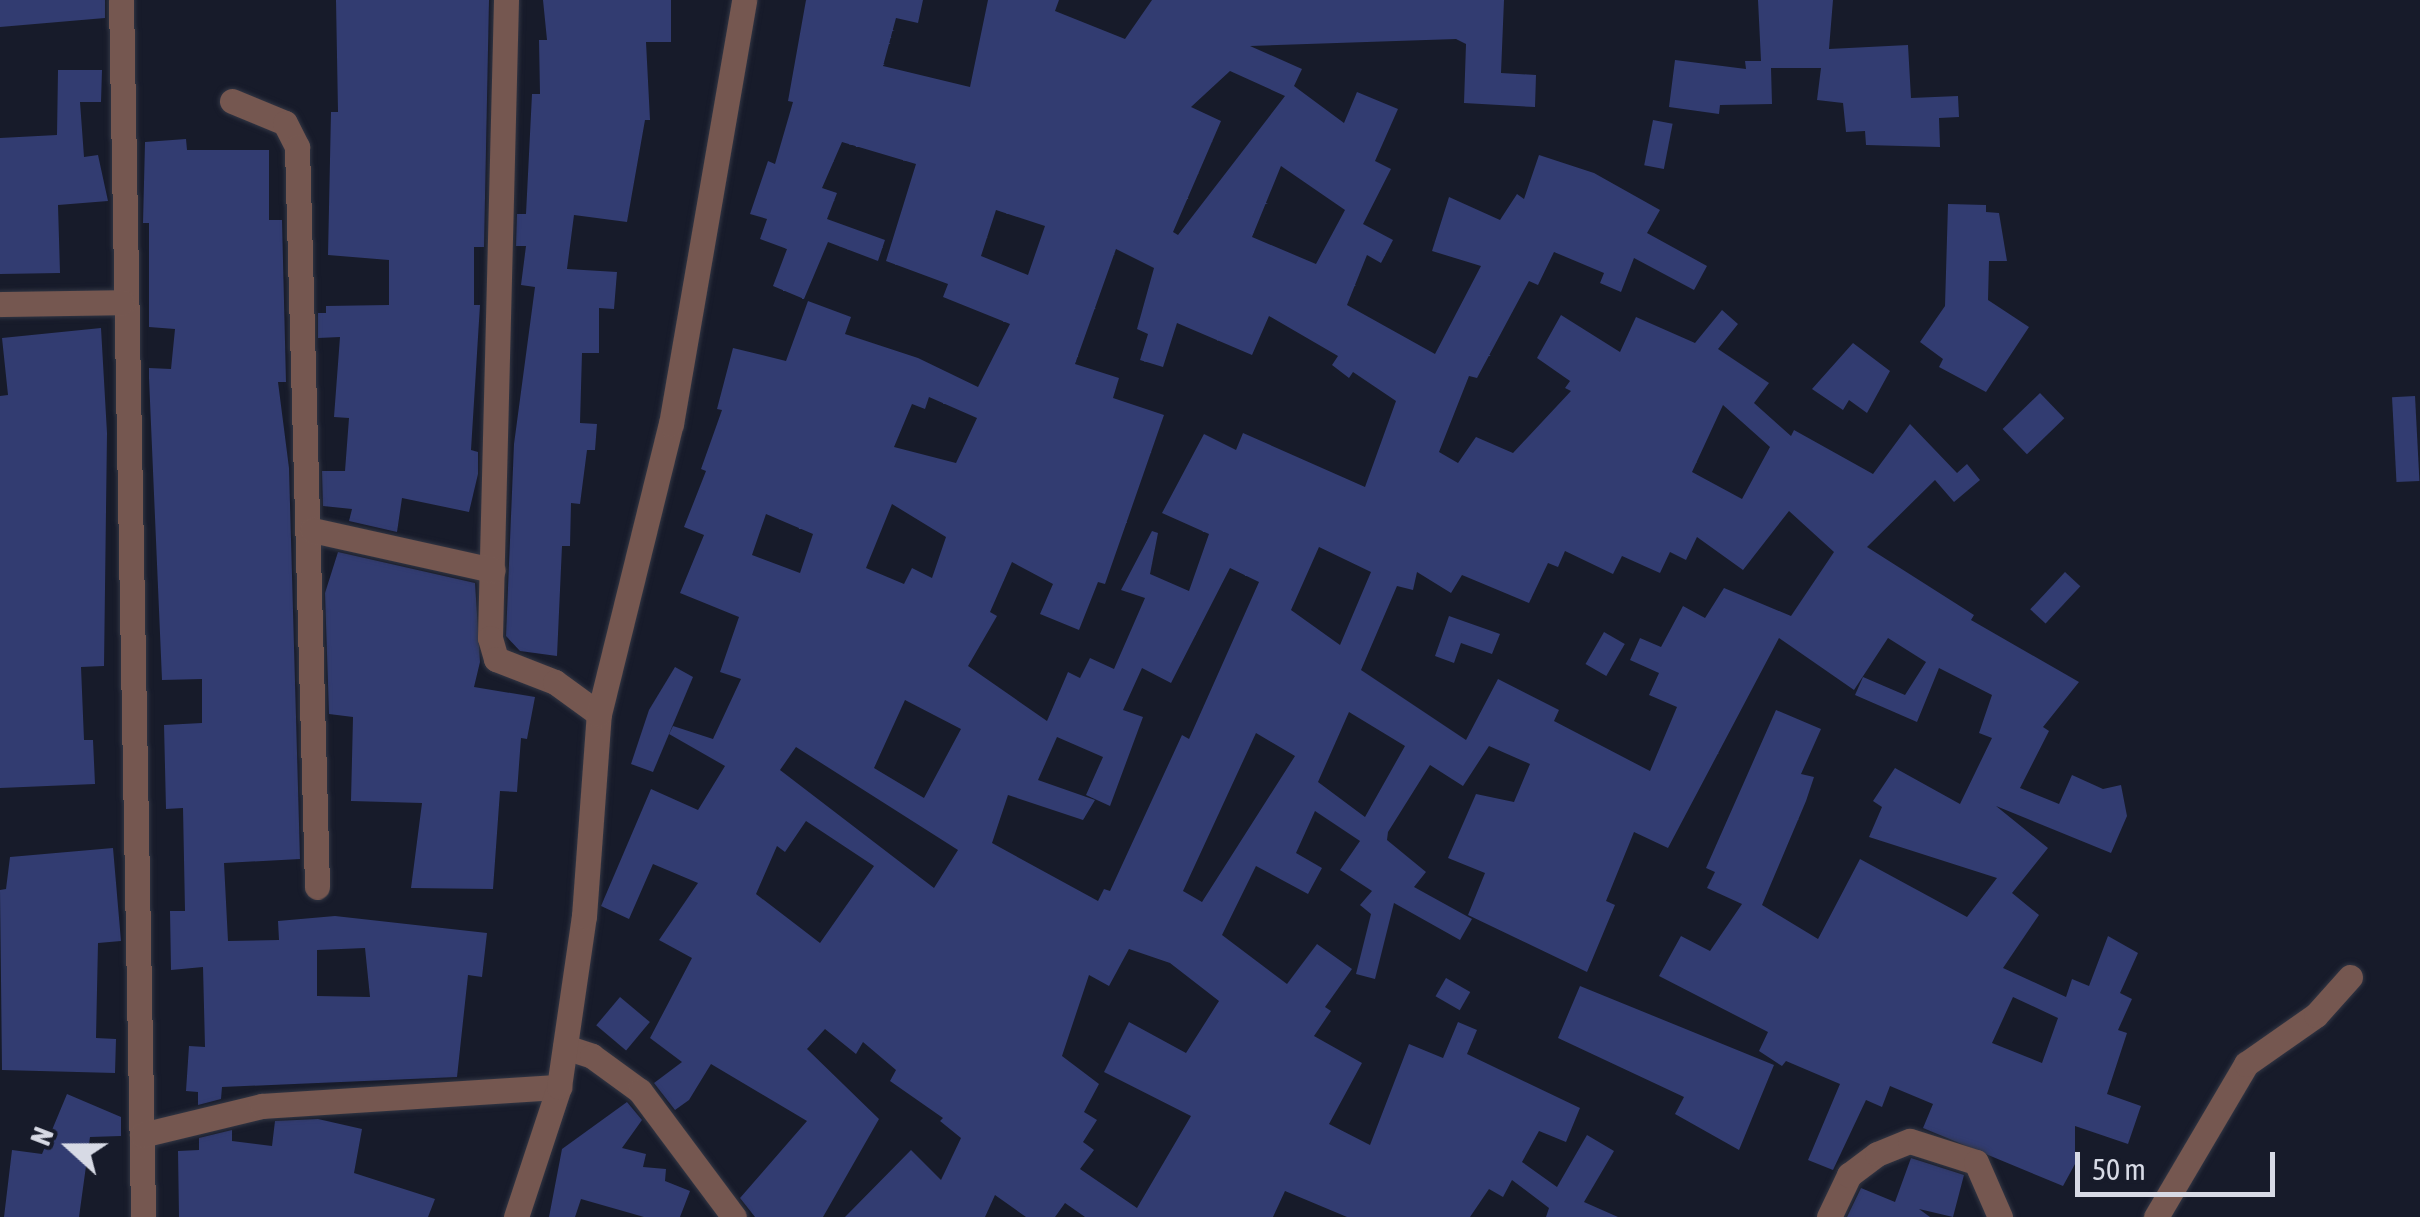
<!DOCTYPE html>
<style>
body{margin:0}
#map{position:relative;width:2420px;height:1217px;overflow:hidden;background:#171b2a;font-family:"Asap Condensed",sans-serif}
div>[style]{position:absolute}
.building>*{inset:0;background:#323c71;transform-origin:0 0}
.roads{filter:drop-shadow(0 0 2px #323644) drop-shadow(0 0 2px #323644)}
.minor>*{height:25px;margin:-12.5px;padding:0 12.5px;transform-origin:12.5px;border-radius:12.5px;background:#755750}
span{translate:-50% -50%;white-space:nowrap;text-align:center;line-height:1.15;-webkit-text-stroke:9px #171b2a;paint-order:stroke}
.north{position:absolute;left:20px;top:1097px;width:100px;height:100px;-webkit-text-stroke:8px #171b2a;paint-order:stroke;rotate:291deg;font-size:28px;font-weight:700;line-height:40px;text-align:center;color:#d7dae5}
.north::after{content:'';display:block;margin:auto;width:35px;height:45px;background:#d7dae5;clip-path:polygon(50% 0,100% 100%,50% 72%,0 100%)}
.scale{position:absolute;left:2075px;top:1152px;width:200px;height:45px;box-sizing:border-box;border:5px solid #d7dae5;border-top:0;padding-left:12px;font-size:30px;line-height:35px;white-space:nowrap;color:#d7dae5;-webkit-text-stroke:8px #171b2a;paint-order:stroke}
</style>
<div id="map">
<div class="building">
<i style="clip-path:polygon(0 0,105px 0,105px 18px,0 27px)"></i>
<i style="clip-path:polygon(336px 0,489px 0,484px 247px,474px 247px,474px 305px,480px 305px,471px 450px,478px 452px,478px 474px,469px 512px,402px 498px,397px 532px,349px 521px,352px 509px,323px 506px,322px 471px,345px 471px,349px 418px,334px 417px,340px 337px,318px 338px,318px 313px,326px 313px,326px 306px,389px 305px,389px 260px,328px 255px,331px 112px,338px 112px)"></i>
<i style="clip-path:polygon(543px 0,671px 0,671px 42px,646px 42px,650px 120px,645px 120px,627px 222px,574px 215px,567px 269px,617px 272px,614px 309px,599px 308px,599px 353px,582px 353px,580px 423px,597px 424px,595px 450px,587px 450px,580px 504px,571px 503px,570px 546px,562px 546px,557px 656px,520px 651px,506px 636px,514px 444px,535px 287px,521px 285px,526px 246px,516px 246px,517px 214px,526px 214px,532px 94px,540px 94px,539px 40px,547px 40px)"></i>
<i style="clip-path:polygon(evenodd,806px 0,923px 0,918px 23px,896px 18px,883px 66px,970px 87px,988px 0,1059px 0,1055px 11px,1125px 39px,1152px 0,1504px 0,1501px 73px,1536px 75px,1535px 107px,1464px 103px,1466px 44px,1456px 39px,1250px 46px,1302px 69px,1294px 86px,1344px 123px,1357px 92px,1398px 109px,1375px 161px,1391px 169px,1363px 224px,1393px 240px,1381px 263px,1367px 255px,1347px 305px,1435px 354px,1481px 266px,1432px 251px,1449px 197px,1500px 220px,1517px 194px,1524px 199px,1539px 155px,1594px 173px,1660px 210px,1647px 233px,1707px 266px,1694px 290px,1634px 258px,1621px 292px,1600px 283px,1604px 273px,1554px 252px,1538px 285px,1529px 281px,1477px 378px,1469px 376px,1439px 452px,1458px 463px,1476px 437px,1513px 453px,1571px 391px,1565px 388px,1570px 381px,1537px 358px,1561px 315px,1620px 352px,1636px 317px,1695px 343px,1722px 310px,1738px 324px,1718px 349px,1769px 383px,1754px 403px,1791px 436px,1794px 430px,1873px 474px,1910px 424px,1957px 473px,1967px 464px,1980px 480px,1954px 502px,1935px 480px,1867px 547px,1974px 615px,1971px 620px,2079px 682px,2043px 727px,2049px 731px,2020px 788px,2059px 804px,2072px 775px,2103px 789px,2121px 785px,2127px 816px,2111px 853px,1996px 806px,2048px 848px,2012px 893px,2039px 915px,2003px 968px,2066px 997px,2072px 979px,2089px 986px,2108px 936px,2138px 953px,2120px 993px,2132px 999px,2118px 1030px,2127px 1033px,2107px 1094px,2141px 1106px,2128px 1144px,2075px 1126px,2075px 1164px,2063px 1186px,1923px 1128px,1933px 1104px,1890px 1086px,1882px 1107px,1866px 1100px,1833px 1170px,1808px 1160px,1840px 1084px,1786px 1061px,1782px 1066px,1759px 1051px,1768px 1032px,1659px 976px,1681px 936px,1710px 951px,1742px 904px,1707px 888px,1715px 872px,1706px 868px,1776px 710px,1821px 729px,1801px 774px,1814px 777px,1806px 801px,1762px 905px,1818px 939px,1860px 859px,1967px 917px,1997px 878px,1869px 837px,1882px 807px,1873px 801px,1895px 768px,1960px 804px,1992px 738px,1979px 733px,1992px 695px,1939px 668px,1917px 722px,1855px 695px,1863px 677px,1905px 695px,1926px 662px,1888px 638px,1854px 690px,1779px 638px,1668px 848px,1634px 832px,1606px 901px,1615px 905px,1587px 972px,1468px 915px,1485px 873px,1448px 858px,1476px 794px,1514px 802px,1530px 764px,1489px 746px,1463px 786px,1430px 765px,1388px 832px,1387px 840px,1426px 872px,1414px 887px,1472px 919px,1460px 940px,1394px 903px,1375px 979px,1356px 974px,1371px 914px,1360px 905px,1372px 891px,1340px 870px,1360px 841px,1315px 811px,1296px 853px,1322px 868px,1308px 894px,1256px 866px,1222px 935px,1287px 984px,1317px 944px,1352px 969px,1325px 1007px,1331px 1011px,1314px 1036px,1362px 1063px,1329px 1124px,1370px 1145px,1409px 1044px,1443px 1058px,1458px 1022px,1477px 1030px,1467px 1054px,1580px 1108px,1566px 1142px,1539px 1131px,1522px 1162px,1557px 1187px,1587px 1135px,1614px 1151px,1584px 1202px,1618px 1217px,1546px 1217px,1549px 1208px,1512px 1180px,1503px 1197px,1489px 1189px,1470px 1217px,1347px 1217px,1285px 1191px,1273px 1217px,1085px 1217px,1065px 1203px,1055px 1217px,1026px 1217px,995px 1195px,985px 1217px,845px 1217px,911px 1150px,941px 1180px,961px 1138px,940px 1121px,943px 1118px,890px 1081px,896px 1070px,863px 1042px,856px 1054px,825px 1029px,807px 1049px,879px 1119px,823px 1217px,755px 1217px,740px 1198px,807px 1121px,711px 1064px,689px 1100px,675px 1110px,654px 1083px,682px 1062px,650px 1038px,692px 958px,659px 940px,698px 883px,653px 864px,629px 919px,601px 906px,651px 789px,698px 810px,725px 766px,669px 734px,673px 726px,713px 739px,741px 679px,720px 672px,739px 617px,680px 593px,704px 535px,684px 527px,706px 471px,701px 469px,722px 410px,717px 409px,733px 348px,786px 361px,808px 301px,851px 317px,845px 334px,918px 358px,978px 387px,1010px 324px,943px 297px,948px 284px,886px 261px,916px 164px,842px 142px,822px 188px,837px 193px,827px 219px,885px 240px,878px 261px,828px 242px,804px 299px,773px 286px,787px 249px,760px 239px,767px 219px,750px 214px,768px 161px,775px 164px,793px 102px,788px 101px,806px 0,1230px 71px,1285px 96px,1178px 235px,1173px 232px,1221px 121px,1191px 107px,1230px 71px,806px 0,1281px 166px,1345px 210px,1316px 264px,1252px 237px,1281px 166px,806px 0,996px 210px,1045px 226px,1028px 275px,981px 256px,996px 210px,806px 0,1116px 249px,1154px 268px,1137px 329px,1148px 334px,1140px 360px,1163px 367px,1177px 323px,1252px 355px,1269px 316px,1338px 356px,1332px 365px,1349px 378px,1353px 372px,1396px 401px,1365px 487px,1243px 433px,1236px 450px,1204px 434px,1162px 513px,1209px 534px,1189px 591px,1150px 574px,1158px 533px,1152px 531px,1121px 590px,1145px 598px,1114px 669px,1090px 658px,1080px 678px,1068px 672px,1047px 721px,968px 666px,997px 616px,990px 612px,1012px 562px,1053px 584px,1040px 614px,1079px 630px,1098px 582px,1105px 584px,1164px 415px,1113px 398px,1119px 378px,1075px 364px,1116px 249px,806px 0,929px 397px,977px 418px,956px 463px,894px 447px,912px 404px,925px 409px,929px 397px,806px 0,1723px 405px,1770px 447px,1742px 499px,1692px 472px,1723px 405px,806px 0,892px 504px,946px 537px,932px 578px,912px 568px,904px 584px,866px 568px,892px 504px,806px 0,1789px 511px,1834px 552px,1791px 616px,1724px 588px,1705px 618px,1683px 606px,1661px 647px,1640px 638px,1630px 660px,1659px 673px,1649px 695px,1677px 707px,1650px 771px,1554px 721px,1559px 710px,1498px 679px,1466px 740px,1361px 670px,1397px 586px,1413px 590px,1417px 572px,1451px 593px,1462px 575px,1529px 603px,1548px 563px,1558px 567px,1565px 551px,1613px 574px,1622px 556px,1660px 573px,1670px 552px,1686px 560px,1697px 537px,1743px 570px,1789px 511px,806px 0,766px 514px,813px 534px,800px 573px,752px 555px,766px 514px,806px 0,1319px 547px,1371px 572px,1340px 645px,1291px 610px,1319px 547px,806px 0,1230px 568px,1259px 582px,1189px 739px,1182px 735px,1110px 891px,1104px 889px,1098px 901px,992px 843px,1008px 795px,1083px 820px,1095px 800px,1038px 780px,1057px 737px,1103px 757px,1086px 795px,1110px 806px,1143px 717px,1123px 710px,1142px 668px,1171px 683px,1230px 568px,806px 0,905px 700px,961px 729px,924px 798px,874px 768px,905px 700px,806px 0,1349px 712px,1405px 746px,1365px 817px,1318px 782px,1349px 712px,806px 0,1256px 733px,1295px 756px,1202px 902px,1183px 891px,1256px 733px,806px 0,796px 747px,958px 850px,934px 888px,780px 770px,796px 747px,806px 0,806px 821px,874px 866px,820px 943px,756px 894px,777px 846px,785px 852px,806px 821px,806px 0,1129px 949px,1170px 963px,1219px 1001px,1186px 1053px,1129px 1022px,1104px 1072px,1191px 1116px,1137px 1208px,1080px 1169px,1094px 1150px,1083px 1142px,1097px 1120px,1084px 1112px,1099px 1084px,1062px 1056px,1089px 975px,1109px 986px,1129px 949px,806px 0,2013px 997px,2058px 1018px,2042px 1063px,1992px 1043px,2013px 997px)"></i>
<i style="clip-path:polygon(1758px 0,1833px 0,1829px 49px,1908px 45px,1911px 98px,1958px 96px,1959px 117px,1939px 118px,1940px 147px,1866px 145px,1865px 131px,1846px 132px,1843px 103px,1817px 100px,1821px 68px,1771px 68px,1772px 104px,1720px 105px,1719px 114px,1669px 107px,1675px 60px,1746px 69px,1745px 61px,1761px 61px)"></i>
<i style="clip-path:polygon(58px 70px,102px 70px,101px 102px,80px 102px,84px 157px,98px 155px,108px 201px,58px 205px,60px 273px,0 274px,0 138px,57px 135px)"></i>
<i style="left:1653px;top:120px;width:20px;height:46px;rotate:11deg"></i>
<i style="clip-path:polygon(evenodd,186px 139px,187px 150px,269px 150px,269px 220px,282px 220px,286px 382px,278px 382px,289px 468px,300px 859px,224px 863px,228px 941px,279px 940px,278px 921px,335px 916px,487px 933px,482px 977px,468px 975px,457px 1077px,222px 1087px,221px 1099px,198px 1105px,198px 1092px,186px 1091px,189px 1046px,205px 1047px,203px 967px,171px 970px,170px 911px,185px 911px,183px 808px,166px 809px,164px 725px,202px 723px,202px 679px,162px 680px,149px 378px,149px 368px,171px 369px,175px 329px,149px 327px,149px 223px,143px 223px,145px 142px,186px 139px,365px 948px,370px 997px,317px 996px,317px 950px,365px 948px)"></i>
<i style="clip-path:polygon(1948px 204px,1986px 205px,1986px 212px,1999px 213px,2007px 261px,1989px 261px,1988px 300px,2029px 327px,1986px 392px,1939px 367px,1943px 359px,1920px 342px,1945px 306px)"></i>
<i style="clip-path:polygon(101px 328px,107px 433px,104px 666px,81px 667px,84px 740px,93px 740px,95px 784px,0 788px,0 396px,8px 395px,2px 338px)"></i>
<i style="clip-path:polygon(1853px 343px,1890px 371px,1867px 413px,1849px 400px,1843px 410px,1812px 389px)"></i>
<i style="left:2040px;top:393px;width:35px;height:52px;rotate:46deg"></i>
<i style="left:2415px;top:396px;width:85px;height:23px;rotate:87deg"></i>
<i style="clip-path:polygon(338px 552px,475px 583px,480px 662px,474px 687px,535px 697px,527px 739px,521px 738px,517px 792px,500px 791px,493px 889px,411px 888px,422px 803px,351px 801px,353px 717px,329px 714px,325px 593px)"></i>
<i style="left:2065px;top:572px;width:21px;height:51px;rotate:43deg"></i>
<i style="clip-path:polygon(1449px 616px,1500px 634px,1492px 654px,1461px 643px,1454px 663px,1435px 656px)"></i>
<i style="left:1604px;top:632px;width:24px;height:37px;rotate:30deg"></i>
<i style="clip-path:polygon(675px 667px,693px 677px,653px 772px,631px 764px,649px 710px)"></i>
<i style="clip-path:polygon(113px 848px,121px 941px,98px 943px,96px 1038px,116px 1039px,115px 1073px,2px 1070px,0 890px,6px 889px,10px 857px)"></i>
<i style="left:1446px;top:978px;width:28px;height:21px;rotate:30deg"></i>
<i style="clip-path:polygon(1580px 986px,1774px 1065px,1739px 1150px,1675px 1114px,1684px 1097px,1558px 1038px)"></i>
<i style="left:620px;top:997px;width:39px;height:37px;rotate:40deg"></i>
<i style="clip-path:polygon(67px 1094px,121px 1117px,121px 1136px,90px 1137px,79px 1217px,4px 1217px,12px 1150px,42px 1154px)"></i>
<i style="clip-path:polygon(627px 1102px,642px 1120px,622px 1148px,646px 1154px,643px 1167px,666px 1169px,665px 1181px,690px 1191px,680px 1217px,644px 1217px,581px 1199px,575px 1217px,549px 1217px,562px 1149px)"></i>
<i style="clip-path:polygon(318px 1119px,362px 1129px,354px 1173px,435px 1199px,428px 1217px,179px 1217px,178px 1151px,199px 1150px,199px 1138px,232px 1130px,232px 1141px,272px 1146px,275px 1121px)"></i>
<i style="clip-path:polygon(1911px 1158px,1964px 1175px,1953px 1217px,1919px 1209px,1930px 1217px,1847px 1217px,1861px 1188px,1895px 1202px)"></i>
</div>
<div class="roads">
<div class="minor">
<i style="left:121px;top:0;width:1217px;rotate:88.96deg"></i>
<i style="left:506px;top:0;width:638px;rotate:91.44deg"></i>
<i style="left:490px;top:638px;width:22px;rotate:74deg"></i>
<i style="left:496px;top:659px;width:63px;rotate:21.3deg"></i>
<i style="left:555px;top:682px;width:54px;rotate:36deg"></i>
<i style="left:232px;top:101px;width:57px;rotate:22.5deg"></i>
<i style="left:285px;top:123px;width:27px;rotate:63deg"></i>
<i style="left:297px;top:147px;width:740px;rotate:88.45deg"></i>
<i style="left:0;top:304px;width:122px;rotate:-0.9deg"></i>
<i style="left:312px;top:530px;width:185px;rotate:12.5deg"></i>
<i style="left:565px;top:1047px;width:28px;rotate:18deg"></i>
<i style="left:592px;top:1056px;width:59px;rotate:36.1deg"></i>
<i style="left:640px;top:1091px;width:157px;rotate:53.3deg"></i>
<i style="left:142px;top:1135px;width:123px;rotate:-13.6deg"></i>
<i style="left:262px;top:1106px;width:298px;rotate:-3.7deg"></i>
<i style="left:516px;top:1217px;width:137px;rotate:-71.7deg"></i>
<i style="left:559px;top:1087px;width:173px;rotate:-81.7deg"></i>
<i style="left:584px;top:916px;width:203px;rotate:-85.8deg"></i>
<i style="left:599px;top:714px;width:299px;rotate:-76.1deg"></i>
<i style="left:671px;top:424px;width:430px;rotate:-80.2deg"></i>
<i style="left:1829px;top:1217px;width:47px;rotate:-64.5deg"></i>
<i style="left:1849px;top:1175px;width:35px;rotate:-37deg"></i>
<i style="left:1877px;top:1154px;width:35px;rotate:-22deg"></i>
<i style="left:1910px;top:1141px;width:69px;rotate:17.7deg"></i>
<i style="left:1976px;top:1162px;width:60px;rotate:66.4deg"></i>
<i style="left:2156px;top:1217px;width:178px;rotate:-59.5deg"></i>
<i style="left:2246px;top:1064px;width:85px;rotate:-35deg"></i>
<i style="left:2316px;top:1015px;width:51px;rotate:-48.2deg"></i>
</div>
</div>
<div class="north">N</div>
<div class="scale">50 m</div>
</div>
